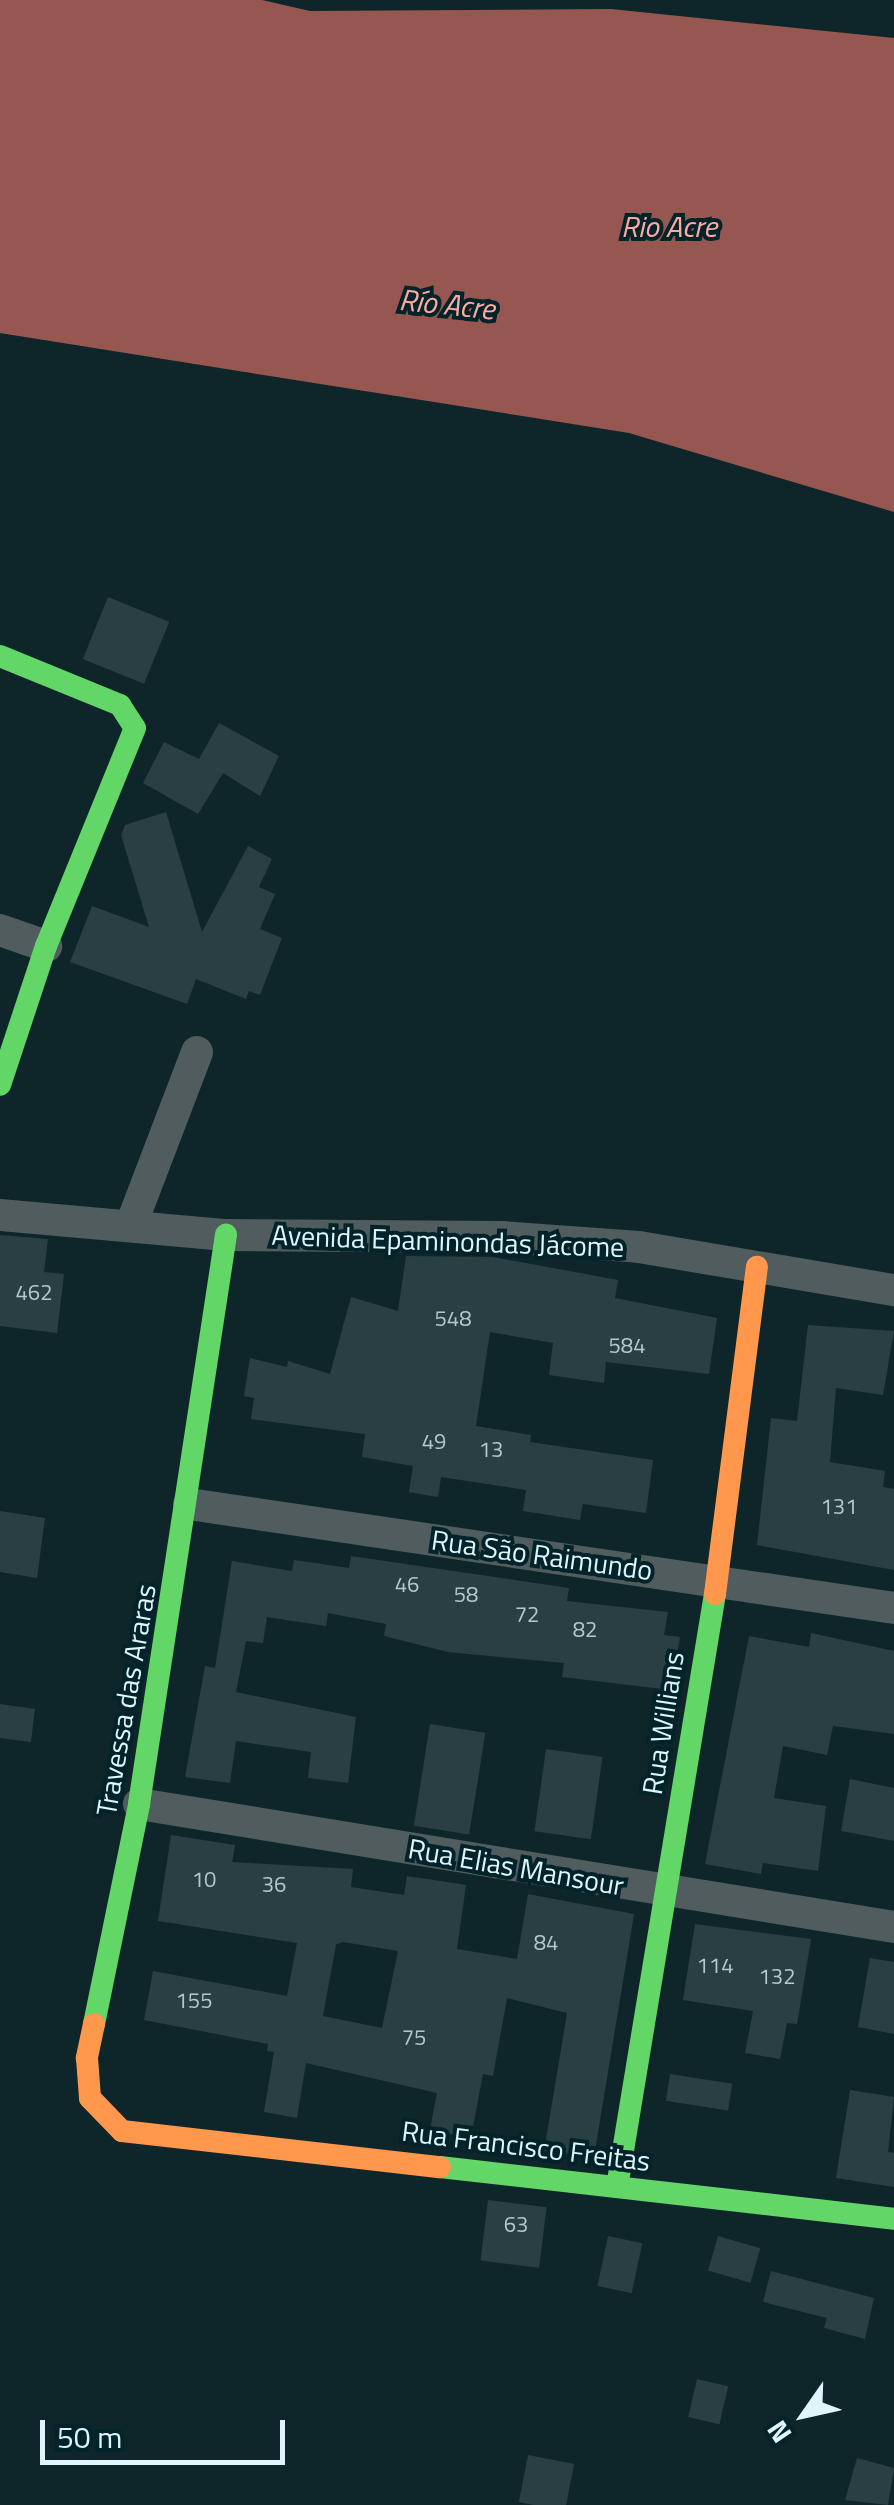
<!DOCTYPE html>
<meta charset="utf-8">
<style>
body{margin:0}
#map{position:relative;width:894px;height:2505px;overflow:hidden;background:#0e262a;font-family:"Titillium Web",sans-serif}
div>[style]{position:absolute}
.water>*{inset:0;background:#965751}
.building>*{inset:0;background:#2a3f44;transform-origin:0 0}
.street>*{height:32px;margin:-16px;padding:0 16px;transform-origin:16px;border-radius:16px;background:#505c5e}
.fast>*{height:22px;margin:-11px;padding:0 11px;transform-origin:11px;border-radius:11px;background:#63d668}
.slow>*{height:22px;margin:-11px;padding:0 11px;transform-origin:11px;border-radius:11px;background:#ff974d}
span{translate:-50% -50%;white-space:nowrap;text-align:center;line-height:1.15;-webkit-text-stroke:8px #03232a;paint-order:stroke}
.number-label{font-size:22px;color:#b2c8cd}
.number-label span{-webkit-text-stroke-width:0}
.street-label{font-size:28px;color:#dff5fb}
.water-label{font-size:30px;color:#fdaaa1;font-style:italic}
.north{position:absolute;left:754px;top:2365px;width:100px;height:100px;-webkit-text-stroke:8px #03232a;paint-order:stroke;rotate:236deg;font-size:28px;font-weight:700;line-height:40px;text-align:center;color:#dff5fb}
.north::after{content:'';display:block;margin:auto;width:35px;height:45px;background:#dff5fb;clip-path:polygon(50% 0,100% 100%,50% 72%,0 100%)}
.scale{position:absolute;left:40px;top:2420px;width:245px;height:45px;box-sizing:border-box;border:5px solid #dff5fb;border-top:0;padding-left:12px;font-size:30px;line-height:35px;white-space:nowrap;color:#dff5fb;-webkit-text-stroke:8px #03232a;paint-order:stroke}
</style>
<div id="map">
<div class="water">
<i style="clip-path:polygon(0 0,262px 0,310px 11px,611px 9px,894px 38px,894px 512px,629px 433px,0 333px)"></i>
</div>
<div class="building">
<i style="left:108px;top:597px;width:66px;height:67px;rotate:22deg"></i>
<i style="clip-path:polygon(219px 723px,279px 756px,260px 796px,223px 773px,198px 814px,143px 783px,164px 742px,199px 759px)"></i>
<i style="clip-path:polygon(166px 812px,202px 932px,248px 846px,272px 859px,259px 887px,275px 894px,260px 929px,282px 938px,260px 995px,249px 991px,246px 999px,196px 979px,187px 1004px,70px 962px,92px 906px,149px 927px,121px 835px,125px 825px)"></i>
<i style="clip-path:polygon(0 1235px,48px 1239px,44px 1272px,64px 1274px,57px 1333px,0 1326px)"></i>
<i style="clip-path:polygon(406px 1256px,493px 1257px,618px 1280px,615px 1298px,717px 1318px,709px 1374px,606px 1362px,604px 1383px,549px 1375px,553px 1343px,490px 1332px,476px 1426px,531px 1435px,530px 1442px,653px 1460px,646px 1513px,583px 1504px,580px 1520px,523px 1511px,526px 1490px,441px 1477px,438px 1497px,409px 1492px,413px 1466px,362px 1457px,365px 1434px,251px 1419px,254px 1398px,244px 1396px,250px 1358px,287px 1367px,288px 1361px,330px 1374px,351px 1297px,398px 1311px)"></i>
<i style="clip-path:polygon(808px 1325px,894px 1331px,883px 1395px,836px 1388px,830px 1462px,885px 1471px,883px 1487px,894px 1489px,894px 1570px,757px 1545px,771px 1418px,797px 1421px)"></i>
<i style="clip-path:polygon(0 1511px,45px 1518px,37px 1578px,0 1572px)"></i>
<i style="clip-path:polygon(351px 1556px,569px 1588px,567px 1601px,668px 1612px,664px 1635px,680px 1637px,671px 1690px,562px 1677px,564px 1663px,448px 1652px,384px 1636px,386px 1624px,328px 1613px,326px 1626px,267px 1617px,263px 1643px,246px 1641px,236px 1692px,356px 1717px,348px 1783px,308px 1778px,311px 1752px,236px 1741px,230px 1783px,185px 1777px,205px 1666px,215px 1668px,232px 1561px,292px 1571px,294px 1560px,349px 1568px)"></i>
<i style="clip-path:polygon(811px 1633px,894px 1651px,894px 1734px,833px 1726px,827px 1755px,783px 1746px,774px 1798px,826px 1806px,818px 1871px,763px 1863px,761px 1874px,705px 1864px,749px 1636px,809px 1647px)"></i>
<i style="clip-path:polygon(0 1704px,35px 1709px,31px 1742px,0 1738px)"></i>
<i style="left:430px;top:1724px;width:56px;height:103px;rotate:9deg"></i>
<i style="left:546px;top:1749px;width:57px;height:83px;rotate:8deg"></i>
<i style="clip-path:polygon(850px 1779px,894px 1788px,894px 1841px,841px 1831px)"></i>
<i style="clip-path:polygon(evenodd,171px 1835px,235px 1845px,232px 1862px,353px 1869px,351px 1887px,404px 1895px,407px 1876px,466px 1885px,457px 1949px,517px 1959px,528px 1894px,634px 1914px,594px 2157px,544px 2151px,567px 2013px,507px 1998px,493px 2076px,483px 2074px,471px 2138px,430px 2130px,437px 2093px,306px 2063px,297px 2118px,264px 2112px,274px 2052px,267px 2051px,268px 2044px,144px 2020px,153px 1971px,287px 1996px,297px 1943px,158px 1921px,171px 1835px,343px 1942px,398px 1951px,382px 2028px,323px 2016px,336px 1944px,343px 1942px)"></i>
<i style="clip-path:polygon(695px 1924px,811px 1939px,797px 2024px,787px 2023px,780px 2059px,745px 2053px,753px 2011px,683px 2000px)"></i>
<i style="clip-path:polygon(870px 1958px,894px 1962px,894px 2034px,858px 2027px)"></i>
<i style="left:670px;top:2074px;width:63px;height:27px;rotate:9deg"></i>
<i style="clip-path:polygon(850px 2090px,894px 2097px,888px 2152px,894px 2153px,894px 2187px,836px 2178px)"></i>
<i style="left:488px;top:2200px;width:59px;height:61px;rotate:7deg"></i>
<i style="left:608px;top:2236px;width:35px;height:51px;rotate:12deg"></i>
<i style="left:718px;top:2236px;width:44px;height:36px;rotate:16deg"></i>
<i style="clip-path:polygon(771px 2271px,874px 2298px,865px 2339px,824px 2328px,827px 2318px,763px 2302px)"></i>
<i style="left:697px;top:2379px;width:32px;height:39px;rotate:13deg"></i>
<i style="left:528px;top:2455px;width:47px;height:48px;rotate:11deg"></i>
<i style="clip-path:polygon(857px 2458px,894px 2468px,888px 2505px,845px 2500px)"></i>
</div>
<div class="street">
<i style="left:0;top:930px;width:49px;rotate:19.2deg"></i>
<i style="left:0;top:1215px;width:227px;rotate:5.1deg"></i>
<i style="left:226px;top:1235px;width:275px;rotate:0.4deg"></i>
<i style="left:501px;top:1237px;width:138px;rotate:4.1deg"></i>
<i style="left:639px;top:1247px;width:259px;rotate:9.6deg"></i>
<i style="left:131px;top:1225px;width:185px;rotate:-69.1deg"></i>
<i style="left:189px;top:1504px;width:713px;rotate:8.39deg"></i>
<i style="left:139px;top:1804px;width:765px;rotate:9.25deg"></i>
</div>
<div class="fast">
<i style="left:0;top:656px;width:130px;rotate:22.2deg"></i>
<i style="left:120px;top:705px;width:27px;rotate:57deg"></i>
<i style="left:135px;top:728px;width:235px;rotate:112.2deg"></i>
<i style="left:46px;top:946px;width:146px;rotate:108.3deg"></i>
<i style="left:94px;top:2024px;width:225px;rotate:-78.4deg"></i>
<i style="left:139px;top:1804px;width:576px;rotate:-81.31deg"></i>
<i style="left:440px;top:2167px;width:457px;rotate:6.5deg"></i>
<i style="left:617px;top:2187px;width:601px;rotate:-80.62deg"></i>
</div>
<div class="slow">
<i style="left:715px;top:1594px;width:330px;rotate:-82.7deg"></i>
<i style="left:94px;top:2024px;width:35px;rotate:102deg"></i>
<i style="left:87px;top:2058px;width:40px;rotate:85.7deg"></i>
<i style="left:90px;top:2098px;width:46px;rotate:45.9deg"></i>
<i style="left:122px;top:2131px;width:320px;rotate:6.5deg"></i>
</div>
<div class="number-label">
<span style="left:34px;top:1293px">462</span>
<span style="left:453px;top:1319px">548</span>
<span style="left:627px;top:1346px">584</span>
<span style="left:434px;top:1442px">49</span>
<span style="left:491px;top:1450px">13</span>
<span style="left:839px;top:1507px">131</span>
<span style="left:407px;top:1585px">46</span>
<span style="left:466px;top:1595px">58</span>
<span style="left:527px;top:1615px">72</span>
<span style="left:585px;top:1630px">82</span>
<span style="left:204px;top:1880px">10</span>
<span style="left:274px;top:1885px">36</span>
<span style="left:546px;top:1943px">84</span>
<span style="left:715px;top:1966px">114</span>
<span style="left:777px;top:1977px">132</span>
<span style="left:194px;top:2001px">155</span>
<span style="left:414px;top:2038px">75</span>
<span style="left:516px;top:2225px">63</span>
</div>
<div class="street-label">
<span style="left:448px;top:1241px;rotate:2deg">Avenida Epaminondas Jácome</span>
<span style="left:542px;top:1555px;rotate:8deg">Rua São Raimundo</span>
<span style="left:126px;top:1700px;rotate:-80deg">Travessa das Araras</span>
<span style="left:663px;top:1723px;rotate:-81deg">Rua Willians</span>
<span style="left:516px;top:1867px;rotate:10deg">Rua Elias Mansour</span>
<span style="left:526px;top:2146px;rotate:7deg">Rua Francisco Freitas</span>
</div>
<div class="water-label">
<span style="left:669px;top:226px">Rio Acre</span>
<span style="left:447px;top:304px;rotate:6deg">Río Acre</span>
</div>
<div class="north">N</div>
<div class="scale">50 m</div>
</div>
